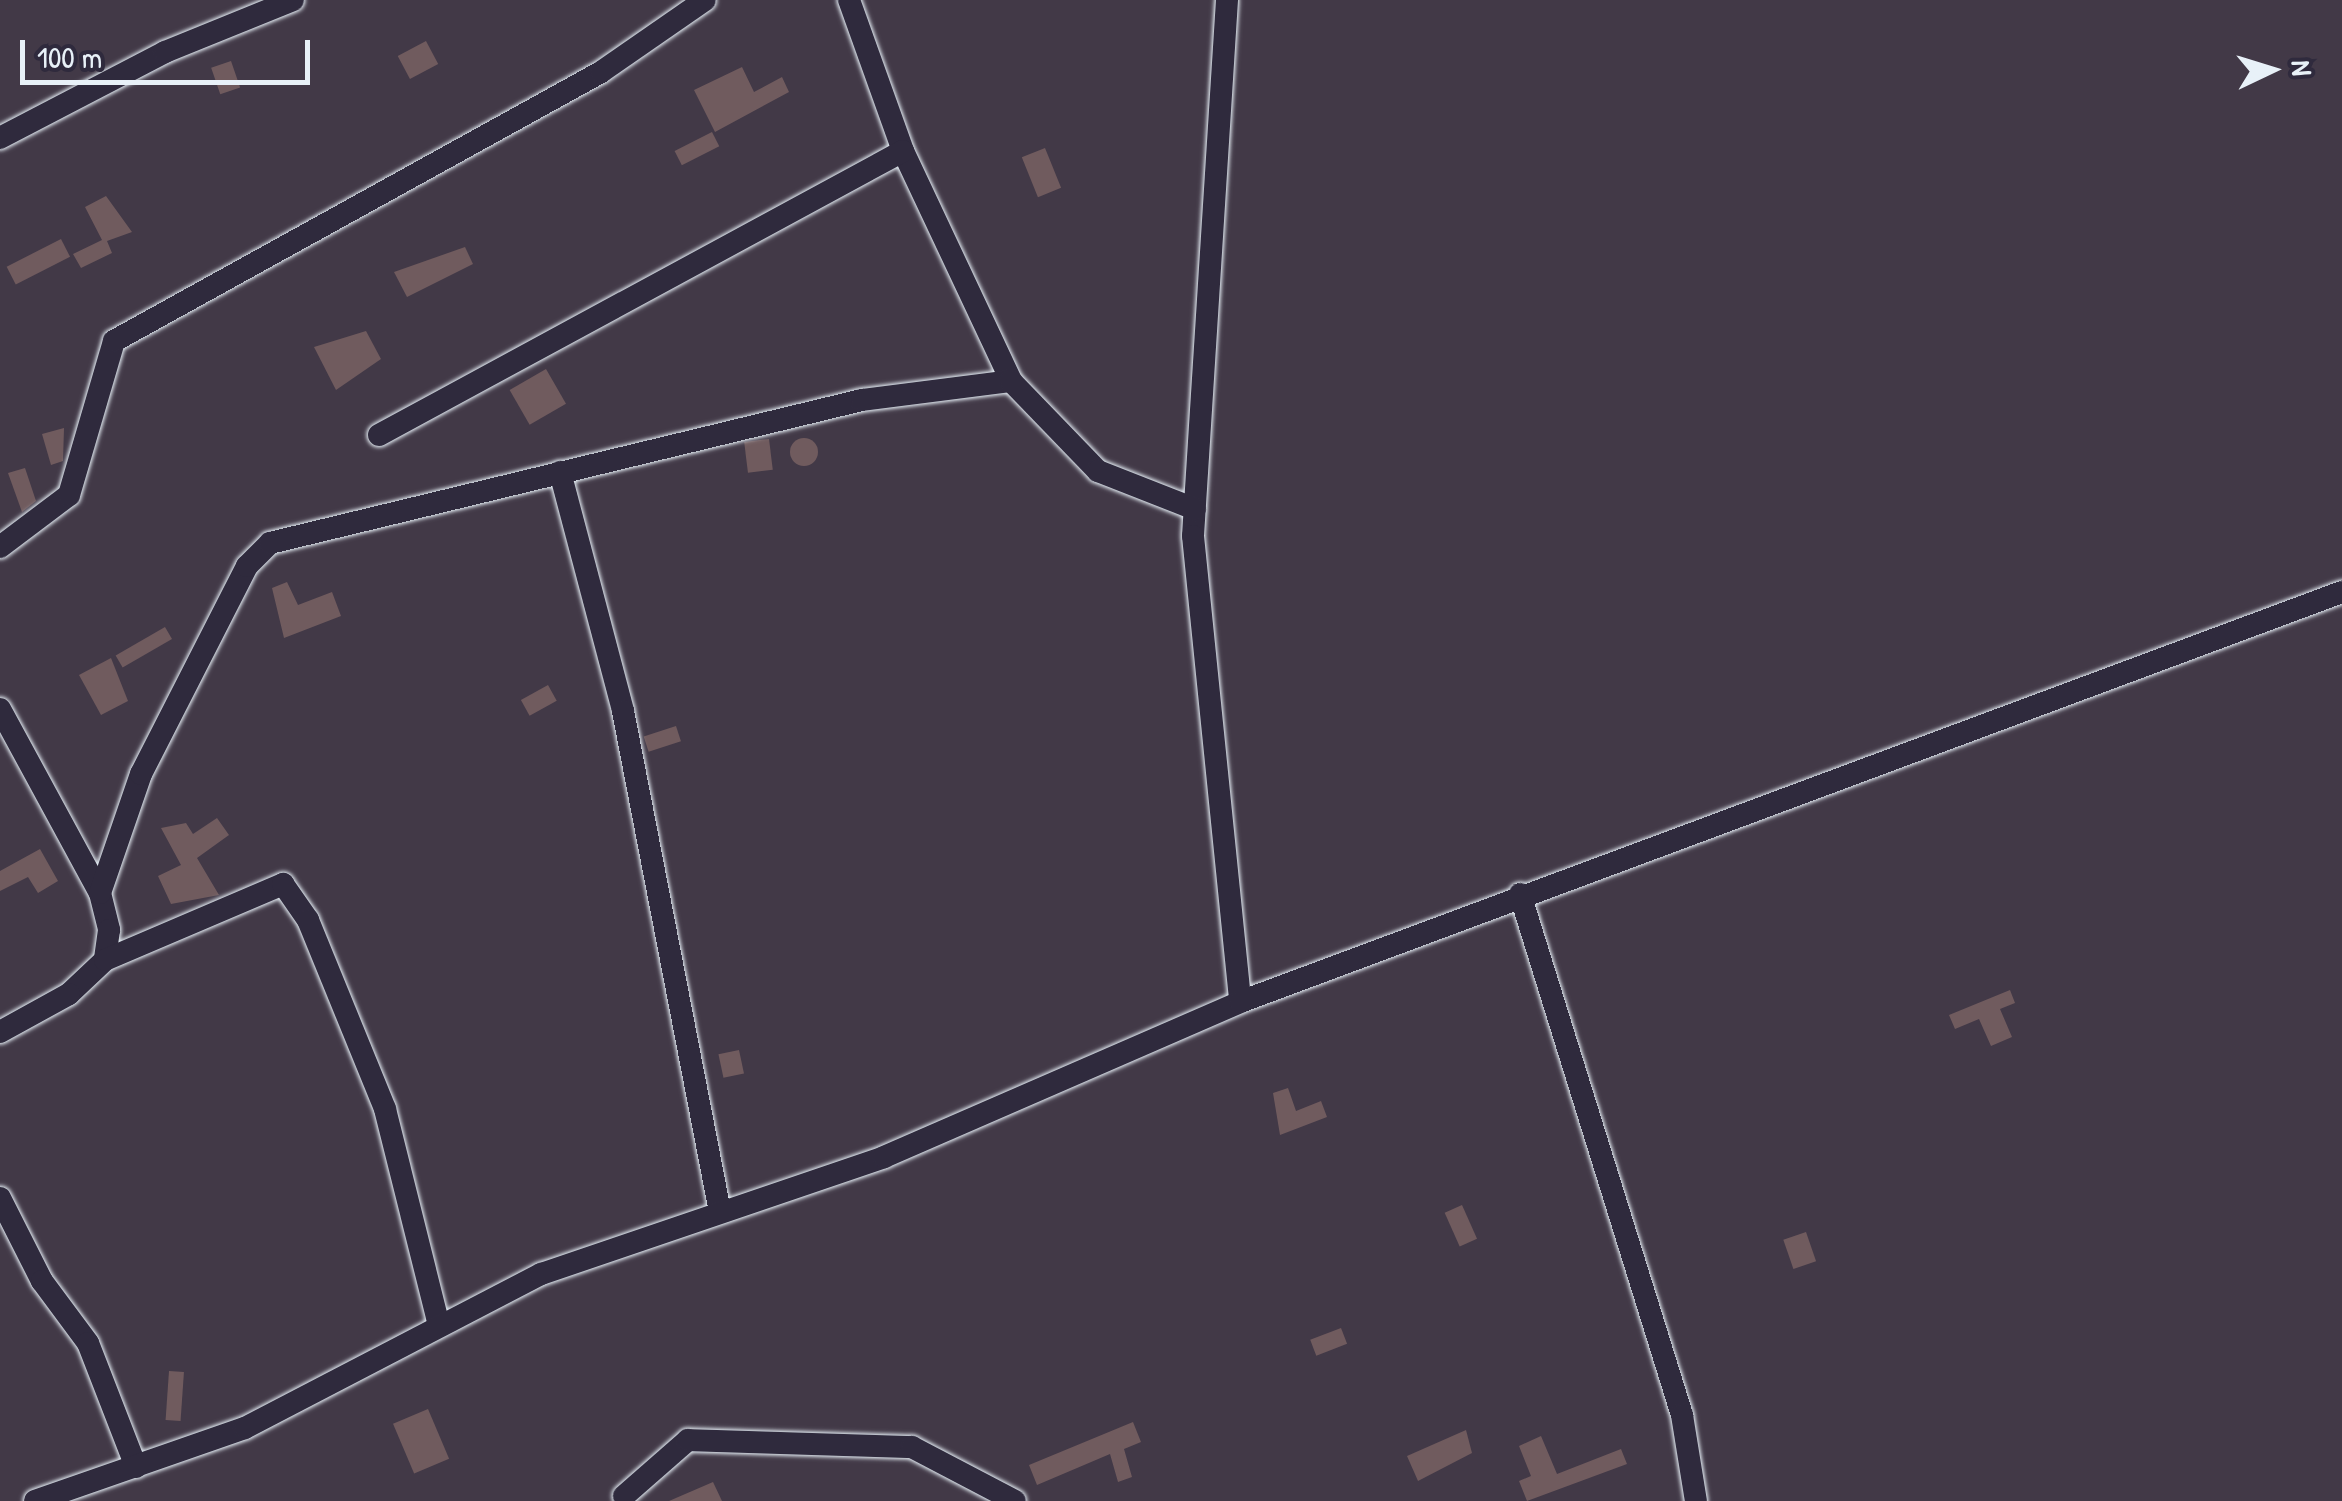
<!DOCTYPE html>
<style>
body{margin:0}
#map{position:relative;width:2342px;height:1501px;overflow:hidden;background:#423947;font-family:"Patrick Hand",sans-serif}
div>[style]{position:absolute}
.building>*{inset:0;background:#705b5e;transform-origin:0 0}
.round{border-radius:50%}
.roads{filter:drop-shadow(0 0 2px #e8f1f8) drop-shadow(0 0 2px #e8f1f8)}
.minor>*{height:22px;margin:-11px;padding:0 11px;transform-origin:11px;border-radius:11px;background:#2f2a3d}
span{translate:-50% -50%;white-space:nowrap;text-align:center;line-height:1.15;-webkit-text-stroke:9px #2f2a3d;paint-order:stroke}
.north{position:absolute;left:2222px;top:20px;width:100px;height:100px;-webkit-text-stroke:8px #2f2a3d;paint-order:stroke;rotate:86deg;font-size:28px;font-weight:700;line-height:40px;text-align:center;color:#e8f1f8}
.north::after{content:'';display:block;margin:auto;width:35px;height:45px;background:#e8f1f8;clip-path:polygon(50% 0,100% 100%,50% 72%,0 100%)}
.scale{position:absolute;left:20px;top:40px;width:290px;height:45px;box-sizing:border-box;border:5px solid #e8f1f8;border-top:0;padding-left:12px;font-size:30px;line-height:35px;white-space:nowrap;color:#e8f1f8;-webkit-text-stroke:8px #2f2a3d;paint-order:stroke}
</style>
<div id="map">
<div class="building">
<i style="left:426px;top:41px;width:26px;height:32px;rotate:62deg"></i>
<i style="left:231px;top:61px;width:28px;height:21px;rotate:71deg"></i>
<i style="clip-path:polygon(742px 67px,754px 92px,782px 77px,789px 92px,715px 132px,694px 90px)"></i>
<i style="left:712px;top:132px;width:16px;height:42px;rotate:63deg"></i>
<i style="left:1045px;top:148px;width:43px;height:25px;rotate:68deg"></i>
<i style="clip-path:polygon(106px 196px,132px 232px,107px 241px,112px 253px,81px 268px,73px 254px,102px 240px,85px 207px)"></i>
<i style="left:61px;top:239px;width:20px;height:61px;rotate:63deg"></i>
<i style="clip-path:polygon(465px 247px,473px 264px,407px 297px,394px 272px)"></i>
<i style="clip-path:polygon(366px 331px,381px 359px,336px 390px,314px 347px)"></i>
<i style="left:546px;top:369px;width:40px;height:42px;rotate:60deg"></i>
<i style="clip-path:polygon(64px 428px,63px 461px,51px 465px,42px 434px)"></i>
<i class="round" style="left:790px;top:438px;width:28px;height:28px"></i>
<i style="left:769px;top:439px;width:31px;height:25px;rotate:83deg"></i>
<i style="clip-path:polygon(25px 468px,36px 501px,22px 512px,8px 473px)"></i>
<i style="clip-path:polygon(287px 582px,298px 605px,332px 592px,341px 616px,284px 638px,272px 588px)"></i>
<i style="left:165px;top:627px;width:14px;height:57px;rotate:60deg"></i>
<i style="clip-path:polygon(111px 658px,128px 701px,101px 715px,79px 675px)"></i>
<i style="left:548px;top:685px;width:18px;height:31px;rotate:61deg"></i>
<i style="left:676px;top:726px;width:16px;height:34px;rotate:72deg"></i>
<i style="clip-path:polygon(217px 818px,229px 835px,197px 858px,219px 895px,171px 904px,158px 876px,181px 865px,161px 828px,186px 823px,193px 834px)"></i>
<i style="clip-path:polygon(40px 849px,58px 881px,38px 893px,28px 877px,0 891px,0 871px)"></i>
<i style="clip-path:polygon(2010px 990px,2015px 1003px,2000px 1009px,2012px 1037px,1991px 1046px,1979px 1019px,1955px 1029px,1949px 1015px)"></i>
<i style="left:739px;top:1050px;width:24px;height:21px;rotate:78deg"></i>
<i style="clip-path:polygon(1288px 1088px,1296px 1111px,1321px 1101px,1327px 1117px,1280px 1135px,1273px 1093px)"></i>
<i style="left:1462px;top:1205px;width:37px;height:19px;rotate:66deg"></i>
<i style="left:1806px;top:1232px;width:31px;height:24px;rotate:71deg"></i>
<i style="left:1341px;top:1328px;width:17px;height:33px;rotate:69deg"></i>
<i style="left:169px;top:1371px;width:15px;height:49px;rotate:4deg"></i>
<i style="left:428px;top:1409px;width:54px;height:38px;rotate:67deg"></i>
<i style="clip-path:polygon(1133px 1422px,1141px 1442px,1124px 1449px,1132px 1477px,1118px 1482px,1110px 1454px,1037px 1485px,1029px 1465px)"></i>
<i style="clip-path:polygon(1466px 1430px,1472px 1453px,1418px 1481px,1407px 1456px)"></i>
<i style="clip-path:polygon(1541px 1436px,1557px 1474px,1621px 1449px,1627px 1464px,1527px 1501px,1519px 1481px,1531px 1476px,1519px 1446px)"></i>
<i style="clip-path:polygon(713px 1482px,722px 1501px,669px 1501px)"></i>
</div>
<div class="roads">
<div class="minor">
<i style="left:849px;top:0;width:160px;rotate:70.3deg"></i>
<i style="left:903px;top:151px;width:254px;rotate:64.8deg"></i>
<i style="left:1227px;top:0;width:537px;rotate:93.63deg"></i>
<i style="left:1193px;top:536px;width:468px;rotate:84.2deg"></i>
<i style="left:0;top:138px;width:186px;rotate:-27.5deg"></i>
<i style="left:165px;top:52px;width:138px;rotate:-22.1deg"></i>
<i style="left:379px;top:435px;width:596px;rotate:-28.46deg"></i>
<i style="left:560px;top:472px;width:247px;rotate:75.2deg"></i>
<i style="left:623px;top:711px;width:510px;rotate:79.04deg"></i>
<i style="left:0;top:547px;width:86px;rotate:-37deg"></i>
<i style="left:69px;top:495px;width:160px;rotate:-73.7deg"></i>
<i style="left:114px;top:341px;width:556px;rotate:-28.91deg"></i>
<i style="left:601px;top:72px;width:126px;rotate:-34.7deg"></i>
<i style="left:0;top:709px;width:209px;rotate:61.5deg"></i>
<i style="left:100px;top:893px;width:38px;rotate:76deg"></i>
<i style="left:109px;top:930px;width:30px;rotate:98deg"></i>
<i style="left:105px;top:960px;width:50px;rotate:136.6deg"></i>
<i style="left:69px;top:994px;width:79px;rotate:151.2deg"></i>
<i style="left:100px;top:893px;width:126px;rotate:-71deg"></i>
<i style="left:141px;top:774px;width:233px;rotate:-63deg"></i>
<i style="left:247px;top:566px;width:33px;rotate:-45deg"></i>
<i style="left:270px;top:543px;width:609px;rotate:-13.58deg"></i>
<i style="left:862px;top:400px;width:150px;rotate:-7.3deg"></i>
<i style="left:1011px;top:381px;width:125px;rotate:46deg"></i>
<i style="left:1098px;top:471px;width:104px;rotate:21.4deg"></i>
<i style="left:1520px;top:894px;width:546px;rotate:72.73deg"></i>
<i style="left:1682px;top:1415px;width:87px;rotate:80.8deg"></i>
<i style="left:105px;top:960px;width:194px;rotate:-23.1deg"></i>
<i style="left:283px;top:884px;width:44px;rotate:55.2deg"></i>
<i style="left:308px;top:920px;width:204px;rotate:67.8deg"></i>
<i style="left:385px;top:1109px;width:219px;rotate:76deg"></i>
<i style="left:0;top:1198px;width:93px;rotate:63.2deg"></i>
<i style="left:42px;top:1281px;width:77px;rotate:53.4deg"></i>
<i style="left:88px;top:1343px;width:133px;rotate:68.8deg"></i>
<i style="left:624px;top:1496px;width:85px;rotate:-41.2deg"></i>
<i style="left:688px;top:1440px;width:224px;rotate:1.8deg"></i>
<i style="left:912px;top:1447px;width:116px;rotate:27.7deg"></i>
<i style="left:35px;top:1501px;width:222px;rotate:-19.2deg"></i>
<i style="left:245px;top:1428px;width:334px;rotate:-27.5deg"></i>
<i style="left:541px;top:1274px;width:362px;rotate:-18.8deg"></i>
<i style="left:884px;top:1157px;width:388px;rotate:-23.5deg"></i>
<i style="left:1240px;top:1002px;width:1176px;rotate:-20.41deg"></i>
</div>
</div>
<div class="north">N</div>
<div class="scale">100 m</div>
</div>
